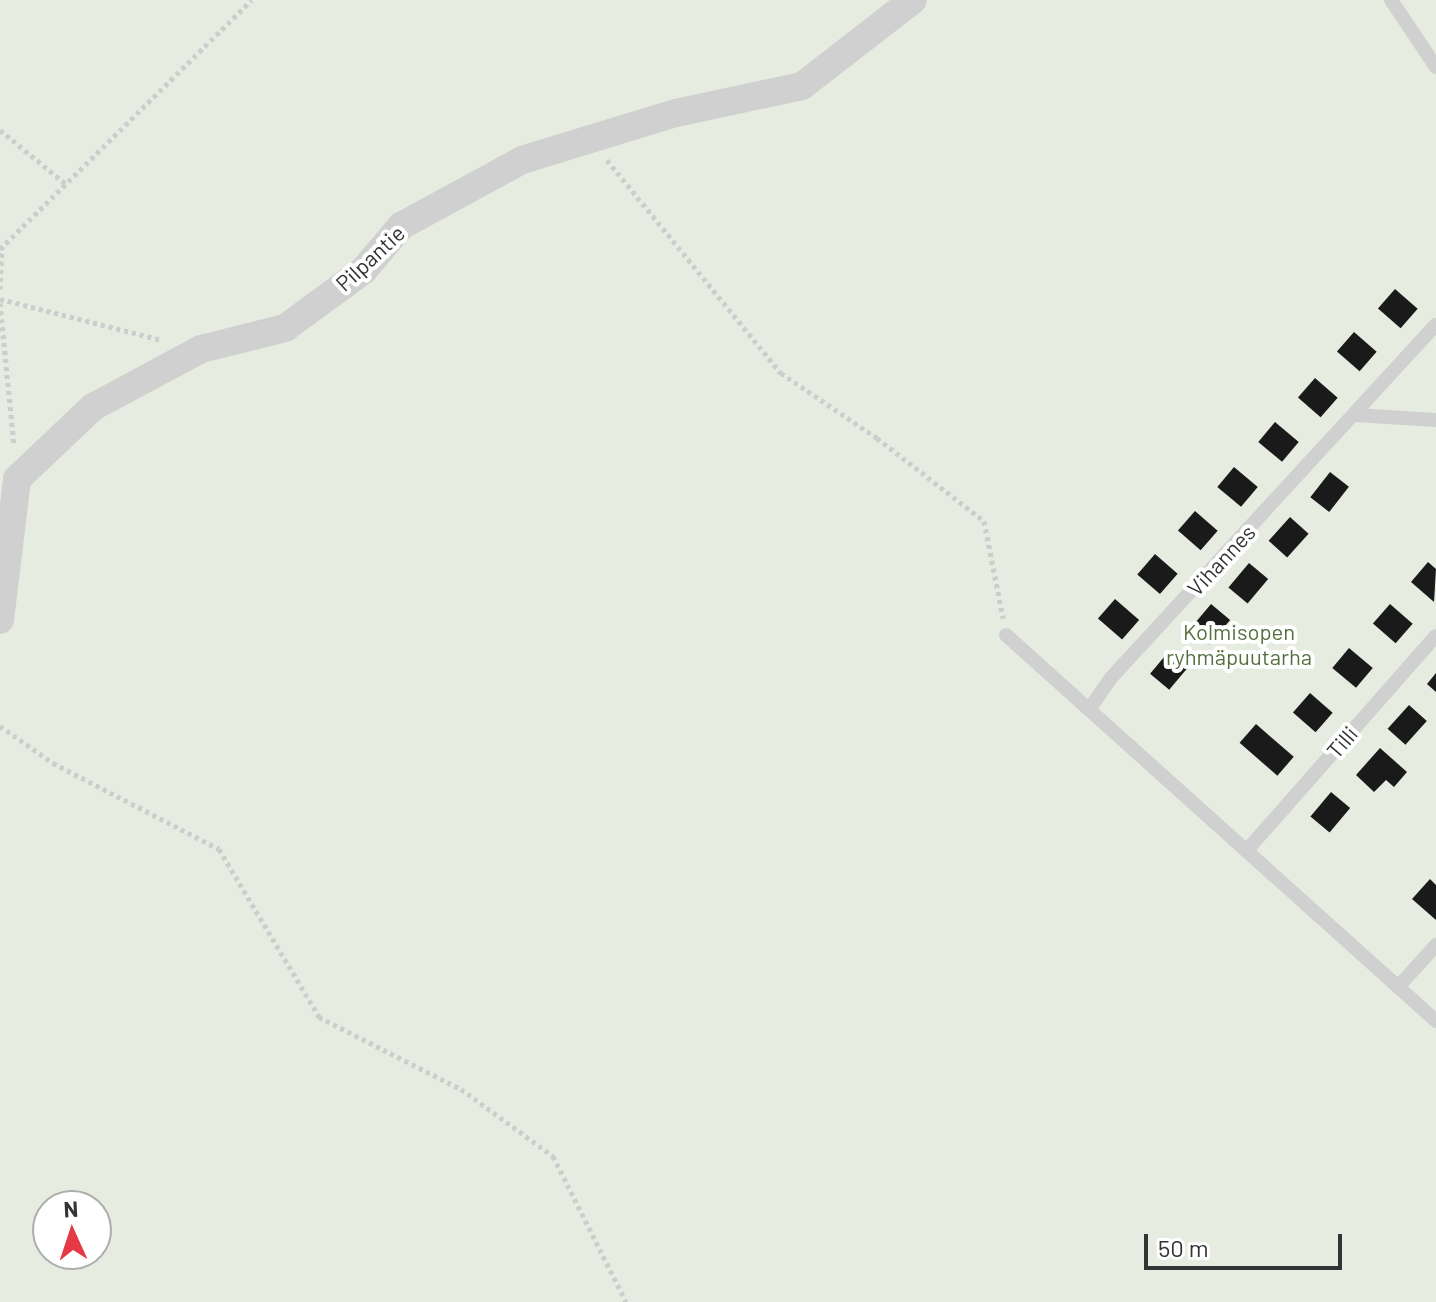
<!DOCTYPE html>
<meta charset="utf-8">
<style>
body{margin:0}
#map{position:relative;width:1436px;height:1302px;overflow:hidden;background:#fff;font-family:Barlow,sans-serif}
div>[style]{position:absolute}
.green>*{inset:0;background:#e6ecdf}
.building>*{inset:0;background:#1a1a1a;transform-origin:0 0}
.path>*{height:5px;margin-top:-2.5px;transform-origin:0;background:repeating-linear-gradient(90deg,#cdcdcd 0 4px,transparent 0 8px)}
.service>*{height:14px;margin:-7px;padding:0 7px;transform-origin:7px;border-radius:7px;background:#d0d0d0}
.minor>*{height:28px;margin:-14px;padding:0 14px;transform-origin:14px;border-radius:14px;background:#d0d0d0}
span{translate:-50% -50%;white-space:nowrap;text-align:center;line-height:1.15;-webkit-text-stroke:8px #fff;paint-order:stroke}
.street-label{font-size:22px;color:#333}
.park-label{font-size:22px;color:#56703f}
.north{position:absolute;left:32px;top:1190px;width:80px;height:80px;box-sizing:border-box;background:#fff;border:2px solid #adadad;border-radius:50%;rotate:357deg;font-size:22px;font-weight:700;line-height:32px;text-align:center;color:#333}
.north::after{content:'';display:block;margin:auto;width:28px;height:36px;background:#e63946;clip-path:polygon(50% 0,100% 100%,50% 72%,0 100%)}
.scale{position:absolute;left:1144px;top:1234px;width:198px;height:36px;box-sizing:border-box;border:4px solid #333;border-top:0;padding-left:10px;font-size:24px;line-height:28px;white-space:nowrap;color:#333;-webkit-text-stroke:6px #fff;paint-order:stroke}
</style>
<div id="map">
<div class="green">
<i style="clip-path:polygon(evenodd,0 0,1436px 0,1436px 1302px,0 1302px,0 0,48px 1206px,96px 1206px,96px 1254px,48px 1254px,48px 1206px)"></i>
</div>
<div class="building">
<i style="left:1395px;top:289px;width:30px;height:26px;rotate:41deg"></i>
<i style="left:1354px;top:332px;width:30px;height:26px;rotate:41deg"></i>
<i style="left:1315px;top:378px;width:30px;height:26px;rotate:41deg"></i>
<i style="left:1275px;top:422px;width:31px;height:26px;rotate:40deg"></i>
<i style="left:1234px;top:467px;width:31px;height:26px;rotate:40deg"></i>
<i style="left:1330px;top:472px;width:24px;height:32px;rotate:38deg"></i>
<i style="left:1195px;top:511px;width:30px;height:26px;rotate:41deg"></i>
<i style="left:1290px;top:517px;width:25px;height:32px;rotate:42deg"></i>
<i style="left:1155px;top:554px;width:30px;height:27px;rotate:41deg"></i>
<i style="clip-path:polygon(1428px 562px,1436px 569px,1434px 602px,1411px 582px)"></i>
<i style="left:1249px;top:563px;width:25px;height:32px;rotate:40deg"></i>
<i style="left:1115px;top:599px;width:32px;height:26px;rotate:41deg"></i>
<i style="left:1211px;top:604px;width:25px;height:32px;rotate:40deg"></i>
<i style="left:1390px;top:604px;width:30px;height:26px;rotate:41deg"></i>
<i style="left:1349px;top:648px;width:31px;height:26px;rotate:40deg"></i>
<i style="left:1170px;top:650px;width:25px;height:31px;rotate:40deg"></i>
<i style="clip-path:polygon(1436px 673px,1436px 692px,1427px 684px)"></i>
<i style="left:1310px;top:693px;width:30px;height:26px;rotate:41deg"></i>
<i style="left:1409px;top:705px;width:24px;height:32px;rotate:42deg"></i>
<i style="left:1256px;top:724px;width:50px;height:25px;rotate:41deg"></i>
<i style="clip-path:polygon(1380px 748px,1407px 772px,1394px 787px,1386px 780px,1374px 792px,1356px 775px)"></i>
<i style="left:1331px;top:792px;width:25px;height:32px;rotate:40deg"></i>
<i style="clip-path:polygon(1430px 879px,1436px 885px,1436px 920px,1412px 899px)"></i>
</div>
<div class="path">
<i style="left:0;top:130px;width:85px;rotate:39.3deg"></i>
<i style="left:607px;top:160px;width:275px;rotate:50.8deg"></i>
<i style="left:781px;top:373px;width:116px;rotate:34.1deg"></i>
<i style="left:877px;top:438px;width:135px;rotate:37.8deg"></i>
<i style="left:984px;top:521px;width:99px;rotate:78.9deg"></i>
<i style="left:0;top:249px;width:354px;rotate:-44.7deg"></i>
<i style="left:0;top:289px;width:41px;rotate:-87.2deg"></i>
<i style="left:0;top:299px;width:167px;rotate:14.2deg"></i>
<i style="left:0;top:303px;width:143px;rotate:84.4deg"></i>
<i style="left:0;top:726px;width:65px;rotate:34.9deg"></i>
<i style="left:53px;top:763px;width:187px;rotate:27.4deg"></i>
<i style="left:219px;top:849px;width:196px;rotate:59.2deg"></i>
<i style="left:319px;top:1017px;width:159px;rotate:26.9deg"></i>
<i style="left:461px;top:1089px;width:114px;rotate:36.1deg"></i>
<i style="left:553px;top:1156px;width:163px;rotate:63.4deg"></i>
</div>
<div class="service">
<i style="left:1391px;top:0;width:81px;rotate:56.1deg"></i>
<i style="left:1355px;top:415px;width:81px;rotate:3.5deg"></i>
<i style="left:1006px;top:635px;width:578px;rotate:41.91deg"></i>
<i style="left:1090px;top:708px;width:35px;rotate:-55deg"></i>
<i style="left:1110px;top:679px;width:481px;rotate:-47.4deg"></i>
<i style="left:1248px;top:849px;width:284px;rotate:-48.6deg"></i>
<i style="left:1398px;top:987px;width:57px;rotate:-47.9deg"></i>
</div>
<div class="minor">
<i style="left:0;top:620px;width:142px;rotate:-83.1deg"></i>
<i style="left:17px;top:479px;width:105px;rotate:-43.5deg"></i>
<i style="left:93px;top:407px;width:123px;rotate:-28.2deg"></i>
<i style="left:201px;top:349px;width:87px;rotate:-14deg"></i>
<i style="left:285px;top:328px;width:97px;rotate:-36.2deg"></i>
<i style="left:363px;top:271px;width:59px;rotate:-49.8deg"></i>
<i style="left:401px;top:226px;width:138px;rotate:-28.6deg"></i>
<i style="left:522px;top:160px;width:161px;rotate:-17deg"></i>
<i style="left:676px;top:113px;width:129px;rotate:-12.1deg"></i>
<i style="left:802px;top:86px;width:140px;rotate:-37.8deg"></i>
</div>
<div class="street-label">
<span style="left:370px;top:258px;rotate:-43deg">Pilpantie</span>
<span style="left:1221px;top:560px;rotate:-47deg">Vihannes</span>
<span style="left:1342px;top:742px;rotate:-49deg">Tilli</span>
</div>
<div class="park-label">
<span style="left:1239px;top:644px">Kolmisopen<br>ryhmäpuutarha</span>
</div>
<div class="north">N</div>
<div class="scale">50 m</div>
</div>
